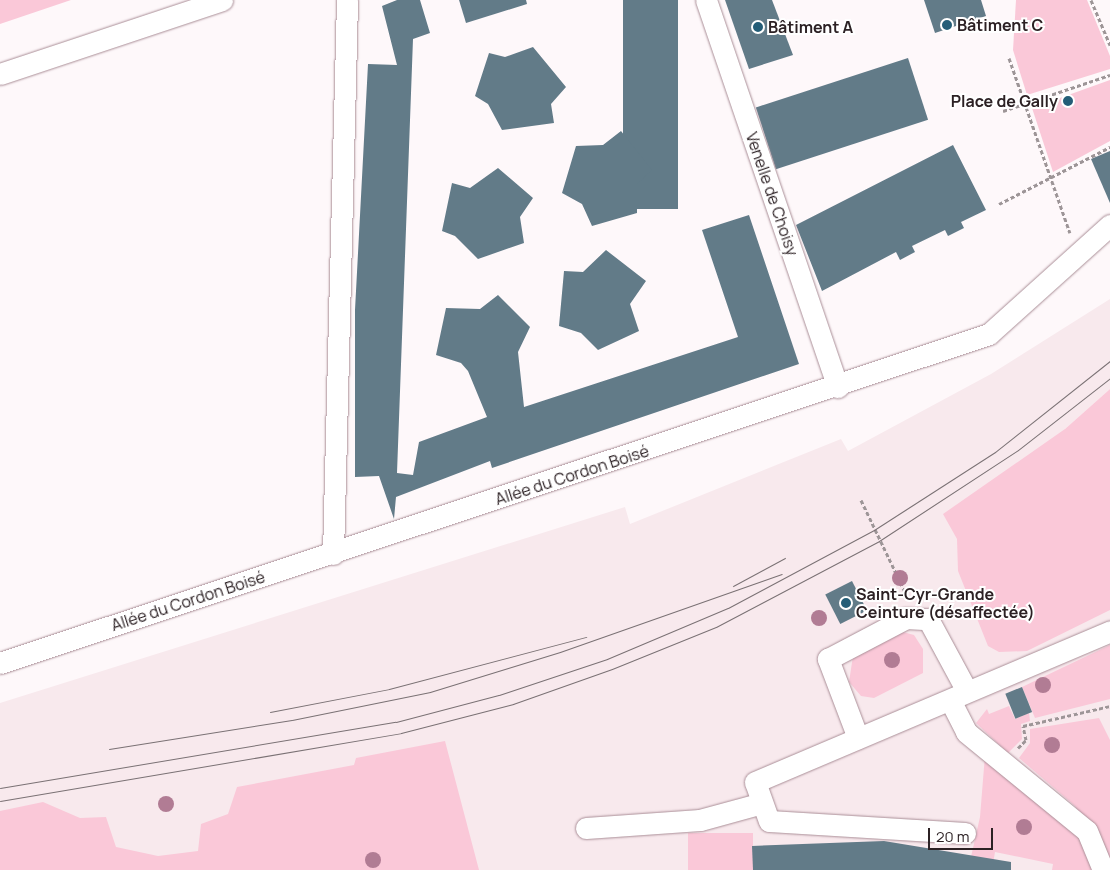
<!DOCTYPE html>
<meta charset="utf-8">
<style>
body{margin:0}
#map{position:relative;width:1110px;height:870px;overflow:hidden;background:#fef8fa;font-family:Manrope,sans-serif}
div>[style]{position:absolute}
.built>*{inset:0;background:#f8e9ed}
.green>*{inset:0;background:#fac8d8;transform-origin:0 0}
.building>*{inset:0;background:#627b88;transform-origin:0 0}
.path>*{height:3px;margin-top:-1.5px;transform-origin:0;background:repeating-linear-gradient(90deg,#9d9597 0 4px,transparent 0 6.5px)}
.roads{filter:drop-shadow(0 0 1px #aa8e97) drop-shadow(0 0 1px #aa8e97)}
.minor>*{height:21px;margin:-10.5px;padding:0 10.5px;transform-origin:10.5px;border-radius:10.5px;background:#fff}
.tram>*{height:1px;margin:-0.5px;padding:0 0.5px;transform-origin:0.5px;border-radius:0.5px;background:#7a7174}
.trees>*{width:16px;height:16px;margin:-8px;border-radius:50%;background:#b17c94}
.dots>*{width:14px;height:14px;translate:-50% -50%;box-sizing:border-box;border:2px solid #fff;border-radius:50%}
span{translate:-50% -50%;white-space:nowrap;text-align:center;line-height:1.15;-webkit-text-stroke:4px #fff;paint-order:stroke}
.poi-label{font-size:16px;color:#2c2124;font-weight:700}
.left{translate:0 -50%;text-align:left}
.right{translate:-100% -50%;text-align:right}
.street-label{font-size:16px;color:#2c2124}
.scale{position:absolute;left:928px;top:828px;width:65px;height:22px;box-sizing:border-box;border:2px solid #2c2124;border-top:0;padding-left:6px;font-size:15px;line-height:18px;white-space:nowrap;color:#2c2124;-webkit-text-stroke:4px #fff;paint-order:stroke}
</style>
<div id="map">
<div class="built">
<i style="clip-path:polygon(1110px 299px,1110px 389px,1065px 429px,1110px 516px,1110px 870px,0 870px,0 703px,625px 507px,630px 524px,841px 439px,848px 451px,991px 374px)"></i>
</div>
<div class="green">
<i style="clip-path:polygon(0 0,71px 0,0 24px)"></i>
<i style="clip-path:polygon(1016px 0,1087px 0,1110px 56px,1110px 69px,1027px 95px,1013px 50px)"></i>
<i style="clip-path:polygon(1110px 80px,1110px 141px,1053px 172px,1032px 108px)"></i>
<i style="clip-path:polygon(1110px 389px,1110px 610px,1027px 651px,999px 652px,988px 646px,958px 571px,957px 539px,943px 514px,1065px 429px)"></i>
<i style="clip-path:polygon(899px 631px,914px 635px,923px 649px,923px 673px,874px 698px,861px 696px,849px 682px,853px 656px)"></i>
<i style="clip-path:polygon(1110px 645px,1110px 699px,1035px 718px,1022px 687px)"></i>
<i style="clip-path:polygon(1009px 706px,1015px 719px,1029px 713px,1030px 721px,1021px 724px,1022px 739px,1008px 753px,976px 723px,987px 709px,989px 714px)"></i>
<i style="clip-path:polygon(1099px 718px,1110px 740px,1110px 866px,1075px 806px,1019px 758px,1030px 743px,1030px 729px)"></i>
<i style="clip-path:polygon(445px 741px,479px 870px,0 870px,0 811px,43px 802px,80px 818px,106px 817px,116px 847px,158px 856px,198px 851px,201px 824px,228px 814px,237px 787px,354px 765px,356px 758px)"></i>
<i style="clip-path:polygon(985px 755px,1082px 837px,1097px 870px,1052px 870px,1053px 864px,995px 852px,992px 870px,968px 870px,980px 817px)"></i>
<i style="left:753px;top:833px;width:37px;height:65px;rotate:90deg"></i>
</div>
<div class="building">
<i style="clip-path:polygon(397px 0,420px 0,430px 33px,413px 39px,397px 473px,413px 475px,419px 442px,487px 417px,468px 371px,461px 363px,436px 355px,446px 308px,480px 309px,498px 295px,530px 327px,518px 352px,524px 407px,738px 337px,702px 230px,749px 215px,799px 364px,492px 468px,490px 461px,396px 497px,394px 519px,379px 476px,355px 477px,355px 310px,368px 64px,397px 65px,382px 6px)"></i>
<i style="clip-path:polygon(459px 0,526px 0,527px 4px,466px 23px)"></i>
<i style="left:623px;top:0;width:55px;height:209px"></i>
<i style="clip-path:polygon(725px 0,772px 0,793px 55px,749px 69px)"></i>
<i style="clip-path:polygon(924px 0,981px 0,986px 16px,935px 33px)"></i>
<i style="clip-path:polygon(533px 47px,566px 87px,551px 104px,554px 123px,502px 130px,488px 104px,475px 96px,489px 53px,505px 57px)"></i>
<i style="left:908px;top:58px;width:65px;height:160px;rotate:72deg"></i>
<i style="clip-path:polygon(621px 131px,652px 170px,637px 184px,637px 213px,592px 226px,582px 204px,562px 193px,576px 146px,603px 145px)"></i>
<i style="clip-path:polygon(953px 145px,986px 210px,961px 222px,964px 228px,948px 236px,945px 230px,912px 246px,915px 252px,900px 260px,896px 252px,822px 291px,796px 225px)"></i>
<i style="clip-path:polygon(1110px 151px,1110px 203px,1091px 159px)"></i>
<i style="clip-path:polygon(498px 168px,533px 198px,520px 217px,524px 243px,478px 259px,455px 236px,442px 231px,452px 183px,470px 188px)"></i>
<i style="clip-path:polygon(606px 250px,646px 281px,630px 304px,639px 331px,598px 350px,581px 333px,559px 326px,564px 271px,583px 272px)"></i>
<i style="left:852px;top:581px;width:33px;height:30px;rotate:63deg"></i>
<i style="left:1022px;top:687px;width:27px;height:18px;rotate:68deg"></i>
<i style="clip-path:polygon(884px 841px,1011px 862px,1011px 870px,753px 870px,752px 846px)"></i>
</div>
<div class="path">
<i style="left:1091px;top:0;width:49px;rotate:67.1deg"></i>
<i style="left:1009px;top:58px;width:185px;rotate:70.8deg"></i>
<i style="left:1003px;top:111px;width:113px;rotate:-18.6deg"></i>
<i style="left:999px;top:204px;width:125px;rotate:-27.2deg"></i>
<i style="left:861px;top:500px;width:106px;rotate:64.4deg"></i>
<i style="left:1018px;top:748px;width:11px;rotate:-45deg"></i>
<i style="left:1026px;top:740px;width:14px;rotate:-102deg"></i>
<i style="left:1023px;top:726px;width:89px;rotate:-12.9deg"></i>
</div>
<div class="roads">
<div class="minor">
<i style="left:706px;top:0;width:409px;rotate:71.2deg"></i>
<i style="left:0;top:74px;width:234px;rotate:-18.4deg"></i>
<i style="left:333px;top:554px;width:554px;rotate:-88.55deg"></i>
<i style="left:0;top:663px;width:1042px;rotate:-18.4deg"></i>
<i style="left:989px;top:334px;width:163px;rotate:-42deg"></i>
<i style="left:950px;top:700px;width:36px;rotate:63deg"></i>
<i style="left:966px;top:732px;width:156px;rotate:39.3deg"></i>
<i style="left:1087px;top:831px;width:42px;rotate:67.7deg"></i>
<i style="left:858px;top:738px;width:85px;rotate:-110.8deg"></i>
<i style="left:828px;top:659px;width:88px;rotate:-27.7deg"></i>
<i style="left:906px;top:618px;width:22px;rotate:3deg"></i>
<i style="left:928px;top:619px;width:82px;rotate:61.6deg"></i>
<i style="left:586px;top:828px;width:114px;rotate:-4deg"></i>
<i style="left:700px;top:820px;width:64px;rotate:-15.3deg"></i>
<i style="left:965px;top:833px;width:196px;rotate:-176.5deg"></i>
<i style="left:769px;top:821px;width:41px;rotate:-109.7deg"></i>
<i style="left:755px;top:782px;width:386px;rotate:-23deg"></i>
</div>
</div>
<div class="tram">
<i style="left:733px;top:586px;width:59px;rotate:-28.3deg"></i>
<i style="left:270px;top:712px;width:121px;rotate:-10.9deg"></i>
<i style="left:389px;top:689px;width:204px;rotate:-14.8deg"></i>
<i style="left:109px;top:749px;width:185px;rotate:-9deg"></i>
<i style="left:292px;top:720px;width:141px;rotate:-11.5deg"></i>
<i style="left:430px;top:692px;width:136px;rotate:-17.1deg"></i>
<i style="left:560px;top:652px;width:235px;rotate:-19.4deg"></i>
<i style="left:0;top:788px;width:401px;rotate:-9.5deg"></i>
<i style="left:396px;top:722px;width:106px;rotate:-14.7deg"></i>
<i style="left:499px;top:695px;width:114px;rotate:-18.4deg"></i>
<i style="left:607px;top:659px;width:131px;rotate:-22.9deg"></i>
<i style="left:728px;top:608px;width:166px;rotate:-28.1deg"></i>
<i style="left:874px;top:530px;width:144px;rotate:-32.8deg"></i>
<i style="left:995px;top:452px;width:147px;rotate:-38.4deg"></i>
<i style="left:0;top:801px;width:407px;rotate:-9.6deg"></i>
<i style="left:401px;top:733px;width:116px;rotate:-14.5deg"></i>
<i style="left:513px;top:704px;width:105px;rotate:-19.5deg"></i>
<i style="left:612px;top:669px;width:112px;rotate:-22deg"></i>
<i style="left:716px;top:627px;width:184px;rotate:-27.8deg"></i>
<i style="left:879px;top:541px;width:166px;rotate:-33.2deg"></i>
<i style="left:1018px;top:450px;width:117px;rotate:-38deg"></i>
</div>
<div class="trees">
<i style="left:900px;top:578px"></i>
<i style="left:819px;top:618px"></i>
<i style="left:892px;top:660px"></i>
<i style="left:1043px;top:685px"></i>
<i style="left:1052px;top:745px"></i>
<i style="left:166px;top:804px"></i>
<i style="left:1024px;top:827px"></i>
<i style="left:373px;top:860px"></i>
</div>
<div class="dots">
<i style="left:947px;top:25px;background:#245d77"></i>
<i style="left:758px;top:27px;background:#245d77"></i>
<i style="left:1068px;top:101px;background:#245d77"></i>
<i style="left:846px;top:603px;background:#245d77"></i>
</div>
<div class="poi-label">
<span class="left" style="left:957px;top:25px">Bâtiment C</span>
<span class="left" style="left:768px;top:27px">Bâtiment A</span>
<span class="right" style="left:1058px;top:101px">Place de Gally</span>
<span class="left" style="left:856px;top:603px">Saint-Cyr-Grande<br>Ceinture (désaffectée)</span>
</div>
<div class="street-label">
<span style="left:772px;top:194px;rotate:71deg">Venelle de Choisy</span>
<span style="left:572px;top:475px;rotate:-18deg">Allée du Cordon Boisé</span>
<span style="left:188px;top:601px;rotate:-18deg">Allée du Cordon Boisé</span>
</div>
<div class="scale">20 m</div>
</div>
